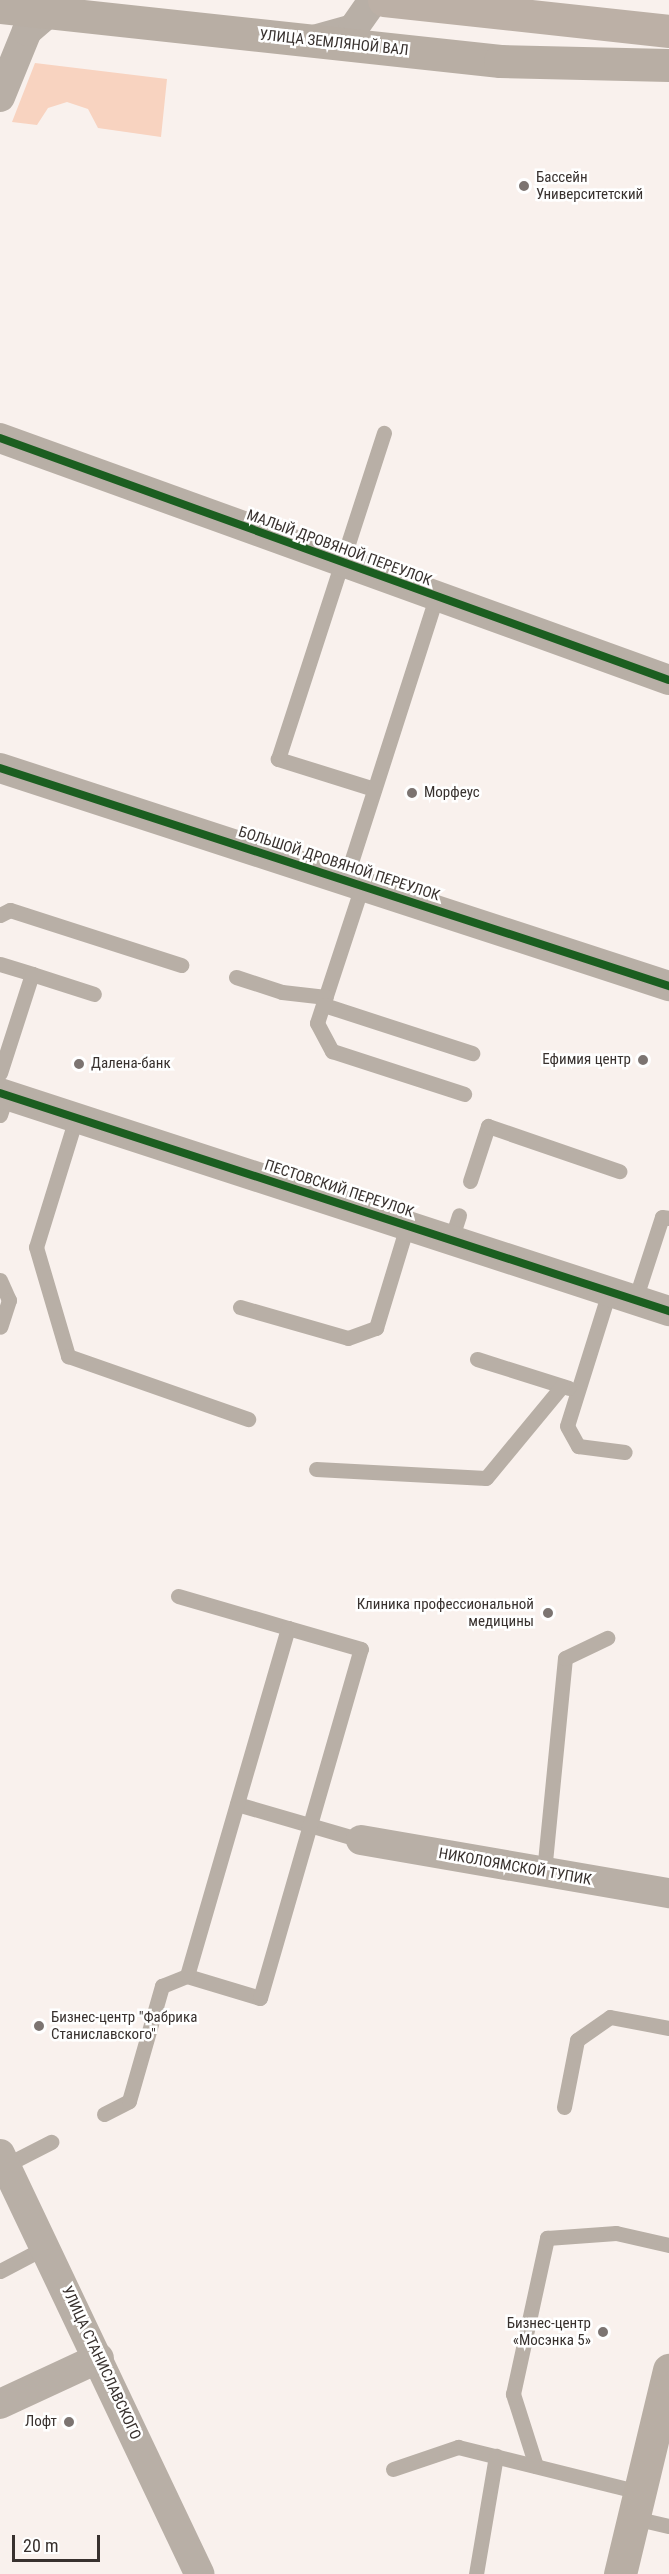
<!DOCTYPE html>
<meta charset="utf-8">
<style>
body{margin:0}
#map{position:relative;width:669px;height:2574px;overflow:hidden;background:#f9f1ed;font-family:"Roboto Condensed",sans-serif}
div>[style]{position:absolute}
.green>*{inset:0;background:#f8d3c0}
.lane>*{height:15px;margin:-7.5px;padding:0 7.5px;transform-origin:7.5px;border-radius:7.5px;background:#b8afa6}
.street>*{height:30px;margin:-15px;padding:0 15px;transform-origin:15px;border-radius:15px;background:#b8afa6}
.secondary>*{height:33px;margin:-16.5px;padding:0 16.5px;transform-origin:16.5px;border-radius:16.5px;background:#b8aea4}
.primary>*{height:33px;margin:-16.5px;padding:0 16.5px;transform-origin:16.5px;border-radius:16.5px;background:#bcb0a6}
.cycleway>*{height:8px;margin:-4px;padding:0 4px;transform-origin:4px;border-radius:4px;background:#1b5e20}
.dots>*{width:16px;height:16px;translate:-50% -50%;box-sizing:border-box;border:3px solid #fff;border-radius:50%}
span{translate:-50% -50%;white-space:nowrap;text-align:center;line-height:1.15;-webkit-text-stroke:5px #fff;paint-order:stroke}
.street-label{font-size:15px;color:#38312e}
.poi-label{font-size:15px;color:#38312e}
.left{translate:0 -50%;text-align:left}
.right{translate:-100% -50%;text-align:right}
.scale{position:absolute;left:12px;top:2535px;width:88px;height:27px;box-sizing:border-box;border:3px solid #38312e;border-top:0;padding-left:8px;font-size:18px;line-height:21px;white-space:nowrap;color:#38312e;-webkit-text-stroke:4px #fff;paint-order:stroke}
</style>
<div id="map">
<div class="green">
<i style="clip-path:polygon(35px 63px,167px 79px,161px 137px,98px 128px,88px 109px,67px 102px,48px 108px,37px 125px,12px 122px)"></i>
</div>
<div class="lane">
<i style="left:374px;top:789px;width:101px;rotate:-162.6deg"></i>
<i style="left:278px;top:759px;width:343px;rotate:-72deg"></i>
<i style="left:345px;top:881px;width:297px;rotate:-72.2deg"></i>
<i style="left:362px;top:886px;width:144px;rotate:108.2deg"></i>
<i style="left:317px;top:1023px;width:32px;rotate:62deg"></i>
<i style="left:332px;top:1051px;width:139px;rotate:18deg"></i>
<i style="left:0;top:915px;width:11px;rotate:-27deg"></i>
<i style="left:10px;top:910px;width:180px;rotate:17.8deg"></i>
<i style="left:0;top:964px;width:34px;rotate:17deg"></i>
<i style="left:32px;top:974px;width:104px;rotate:107.9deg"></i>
<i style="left:32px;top:974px;width:65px;rotate:17.9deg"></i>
<i style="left:236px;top:977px;width:48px;rotate:18.1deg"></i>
<i style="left:282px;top:992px;width:44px;rotate:6.5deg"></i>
<i style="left:324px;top:1005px;width:156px;rotate:18deg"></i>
<i style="left:0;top:1115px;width:20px;rotate:-72deg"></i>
<i style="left:76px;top:1118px;width:135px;rotate:107.2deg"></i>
<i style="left:36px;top:1247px;width:114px;rotate:73.6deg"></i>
<i style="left:68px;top:1356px;width:191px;rotate:19.3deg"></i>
<i style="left:470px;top:1181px;width:58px;rotate:-71.9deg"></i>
<i style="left:488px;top:1126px;width:139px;rotate:19deg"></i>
<i style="left:451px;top:1240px;width:26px;rotate:-72deg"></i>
<i style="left:0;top:1280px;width:22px;rotate:66deg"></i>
<i style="left:9px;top:1300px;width:28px;rotate:108deg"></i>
<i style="left:609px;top:1292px;width:140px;rotate:107.4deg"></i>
<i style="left:567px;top:1426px;width:23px;rotate:61deg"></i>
<i style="left:578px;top:1446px;width:47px;rotate:7.3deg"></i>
<i style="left:635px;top:1300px;width:87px;rotate:-72deg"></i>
<i style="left:662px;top:1217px;width:7px;rotate:8deg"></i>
<i style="left:240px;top:1307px;width:112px;rotate:16deg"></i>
<i style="left:348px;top:1338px;width:30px;rotate:-20deg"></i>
<i style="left:376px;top:1328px;width:107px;rotate:-73.1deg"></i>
<i style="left:477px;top:1359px;width:96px;rotate:17.5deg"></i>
<i style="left:316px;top:1469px;width:170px;rotate:3deg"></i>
<i style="left:486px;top:1478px;width:119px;rotate:-50.4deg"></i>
<i style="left:178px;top:1596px;width:115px;rotate:16.2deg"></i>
<i style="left:237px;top:1804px;width:129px;rotate:16.2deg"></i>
<i style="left:544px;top:1872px;width:215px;rotate:-84.4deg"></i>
<i style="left:565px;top:1658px;width:47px;rotate:-25.5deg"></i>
<i style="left:564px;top:2107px;width:68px;rotate:-79deg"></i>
<i style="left:577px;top:2040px;width:40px;rotate:-34.9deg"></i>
<i style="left:610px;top:2017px;width:60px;rotate:10.6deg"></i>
<i style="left:104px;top:2114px;width:28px;rotate:-27deg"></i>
<i style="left:129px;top:2101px;width:120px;rotate:-74deg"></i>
<i style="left:162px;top:1986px;width:27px;rotate:-22deg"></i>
<i style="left:187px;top:1976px;width:76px;rotate:16.8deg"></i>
<i style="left:260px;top:1998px;width:363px;rotate:-73.9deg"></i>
<i style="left:361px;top:1649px;width:76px;rotate:-164deg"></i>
<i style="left:288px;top:1628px;width:362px;rotate:106.2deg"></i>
<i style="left:6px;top:2165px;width:51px;rotate:-27.1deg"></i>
<i style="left:0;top:2271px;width:52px;rotate:-27.6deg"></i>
<i style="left:536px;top:2466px;width:76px;rotate:-107.7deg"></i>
<i style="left:513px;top:2394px;width:160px;rotate:-77.7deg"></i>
<i style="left:547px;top:2238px;width:69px;rotate:-4.1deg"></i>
<i style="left:616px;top:2233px;width:54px;rotate:12.8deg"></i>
<i style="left:393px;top:2469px;width:69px;rotate:-18.7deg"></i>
<i style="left:458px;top:2447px;width:187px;rotate:13.9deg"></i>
<i style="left:634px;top:2518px;width:36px;rotate:13deg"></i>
<i style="left:476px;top:2574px;width:120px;rotate:-80.4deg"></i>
</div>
<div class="street">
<i style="left:314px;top:40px;width:41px;rotate:-15.8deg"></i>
<i style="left:353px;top:29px;width:35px;rotate:-55deg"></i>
<i style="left:0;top:97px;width:71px;rotate:-67.8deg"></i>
<i style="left:27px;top:31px;width:28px;rotate:-41deg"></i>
<i style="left:0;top:438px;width:711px;rotate:19.89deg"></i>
<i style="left:0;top:768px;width:704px;rotate:18.05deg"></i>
<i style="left:0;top:1093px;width:704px;rotate:18.05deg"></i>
<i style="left:361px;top:1840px;width:313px;rotate:9.8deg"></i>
<i style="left:0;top:2154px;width:465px;rotate:64.6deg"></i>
<i style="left:0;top:2404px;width:109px;rotate:-24.9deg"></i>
</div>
<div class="secondary">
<i style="left:0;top:7px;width:503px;rotate:6.16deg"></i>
<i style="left:500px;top:61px;width:169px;rotate:1.4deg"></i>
<i style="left:620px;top:2574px;width:210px;rotate:-76.5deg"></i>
</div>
<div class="primary">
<i style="left:384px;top:0;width:287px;rotate:6.2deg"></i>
</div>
<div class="cycleway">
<i style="left:0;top:438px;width:711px;rotate:19.89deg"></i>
<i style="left:0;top:768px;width:704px;rotate:18.05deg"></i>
<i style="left:0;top:1093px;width:704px;rotate:18.05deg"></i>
</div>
<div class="dots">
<i style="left:524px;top:186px;background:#7c7471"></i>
<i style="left:412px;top:793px;background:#7c7471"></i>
<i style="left:643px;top:1060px;background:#7c7471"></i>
<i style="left:79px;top:1064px;background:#7c7471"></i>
<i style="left:548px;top:1613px;background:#7c7471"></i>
<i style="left:39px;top:2026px;background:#7c7471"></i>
<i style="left:603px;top:2332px;background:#7c7471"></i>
<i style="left:69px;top:2422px;background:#7c7471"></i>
</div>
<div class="street-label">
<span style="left:334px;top:43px;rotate:6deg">УЛИЦА ЗЕМЛЯНОЙ ВАЛ</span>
<span style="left:339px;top:548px;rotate:20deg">МАЛЫЙ ДРОВЯНОЙ ПЕРЕУЛОК</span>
<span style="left:339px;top:864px;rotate:18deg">БОЛЬШОЙ ДРОВЯНОЙ ПЕРЕУЛОК</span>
<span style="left:339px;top:1189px;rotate:18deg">ПЕСТОВСКИЙ ПЕРЕУЛОК</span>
<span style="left:515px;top:1867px;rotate:10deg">НИКОЛОЯМСКОЙ ТУПИК</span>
<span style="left:101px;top:2363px;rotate:65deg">УЛИЦА СТАНИСЛАВСКОГО</span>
</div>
<div class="poi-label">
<span class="left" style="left:536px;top:186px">Бассейн<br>Университетский</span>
<span class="left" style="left:424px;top:793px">Морфеус</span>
<span class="right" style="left:631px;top:1060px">Ефимия центр</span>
<span class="left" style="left:91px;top:1064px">Далена-банк</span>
<span class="right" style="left:534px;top:1613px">Клиника профессиональной<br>медицины</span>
<span class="left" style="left:51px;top:2026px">Бизнес-центр "Фабрика<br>Станиславского"</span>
<span class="right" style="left:591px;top:2332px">Бизнес-центр<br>«Мосэнка 5»</span>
<span class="right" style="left:57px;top:2422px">Лофт</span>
</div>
<div class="scale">20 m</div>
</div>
